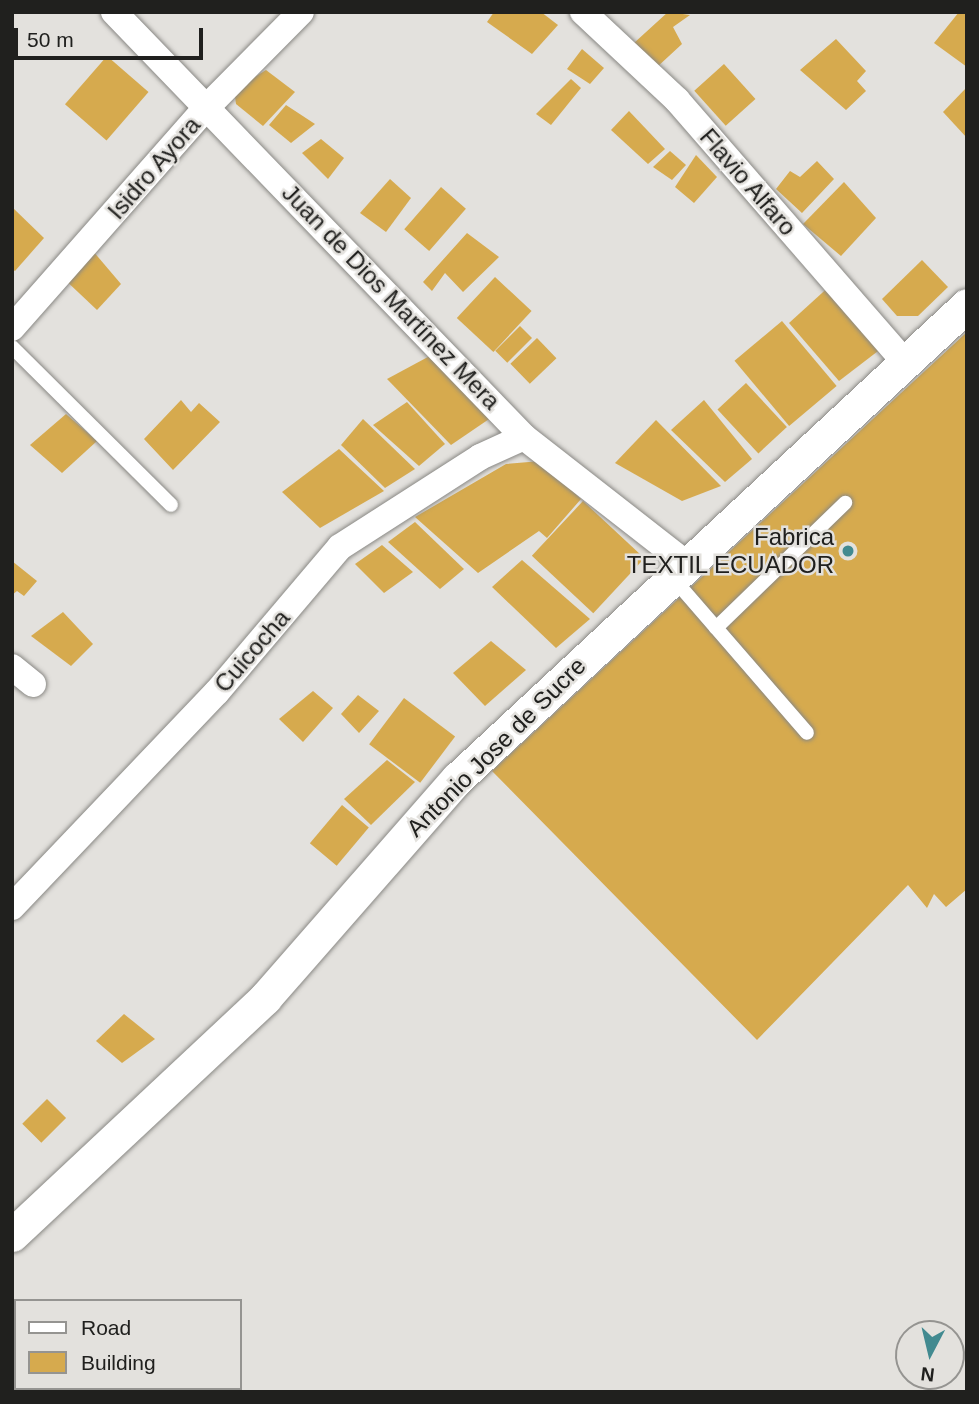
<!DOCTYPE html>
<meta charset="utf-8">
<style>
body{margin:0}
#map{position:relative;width:979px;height:1404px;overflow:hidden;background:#e3e1dd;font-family:Helvetica,sans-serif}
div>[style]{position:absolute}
.building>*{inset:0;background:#d6aa4e;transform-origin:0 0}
.roads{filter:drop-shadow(0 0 2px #898884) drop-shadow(0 0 2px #898884)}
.service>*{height:14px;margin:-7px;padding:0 7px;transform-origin:7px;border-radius:7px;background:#fff}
.minor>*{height:26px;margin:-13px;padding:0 13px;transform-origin:13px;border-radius:13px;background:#fff}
.tertiary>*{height:33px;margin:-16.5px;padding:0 16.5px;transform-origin:16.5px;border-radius:16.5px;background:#fff}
.dots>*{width:19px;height:19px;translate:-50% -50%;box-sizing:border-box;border:4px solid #e3e1dd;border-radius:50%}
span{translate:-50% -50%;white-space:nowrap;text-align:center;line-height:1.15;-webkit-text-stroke:5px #e3e1dd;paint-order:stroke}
.street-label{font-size:24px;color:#20201e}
.poi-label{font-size:24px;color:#20201e}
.right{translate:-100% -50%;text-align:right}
.frame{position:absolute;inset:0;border:14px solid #20201e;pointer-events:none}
.legend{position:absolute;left:14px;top:1299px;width:228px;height:91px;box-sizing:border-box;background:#e3e1dd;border:2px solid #959491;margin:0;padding:9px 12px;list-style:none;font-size:21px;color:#20201e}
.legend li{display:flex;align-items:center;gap:14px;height:35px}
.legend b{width:35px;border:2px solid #959491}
.north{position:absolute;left:895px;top:1320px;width:70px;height:70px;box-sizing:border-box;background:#e3e1dd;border:2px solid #959491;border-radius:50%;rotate:187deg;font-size:19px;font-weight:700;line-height:28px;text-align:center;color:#20201e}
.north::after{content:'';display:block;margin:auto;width:24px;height:32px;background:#428a90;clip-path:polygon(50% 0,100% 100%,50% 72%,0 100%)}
.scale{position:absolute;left:14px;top:28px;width:189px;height:32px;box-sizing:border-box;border:4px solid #20201e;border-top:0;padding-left:9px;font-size:21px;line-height:24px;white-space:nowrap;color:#20201e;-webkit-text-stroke:5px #e3e1dd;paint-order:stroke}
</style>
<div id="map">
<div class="building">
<i style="clip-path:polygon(494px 12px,541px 12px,558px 25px,532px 54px,487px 22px)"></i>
<i style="clip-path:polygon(668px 12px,690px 15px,673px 27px,682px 44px,656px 68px,634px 43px)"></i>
<i style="clip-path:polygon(959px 12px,967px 12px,967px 67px,934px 43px)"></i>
<i style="clip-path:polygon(836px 39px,866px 71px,857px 81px,866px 91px,846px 110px,800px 70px)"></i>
<i style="clip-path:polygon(582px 49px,604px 68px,590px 84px,567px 69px)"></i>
<i style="left:107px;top:56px;width:55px;height:64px;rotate:41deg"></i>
<i style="left:724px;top:64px;width:47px;height:40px;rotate:48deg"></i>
<i style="clip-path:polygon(266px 70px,295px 92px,263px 126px,236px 104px,234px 90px)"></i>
<i style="clip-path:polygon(571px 79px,581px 88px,551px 125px,536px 114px)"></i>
<i style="clip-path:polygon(967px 87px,967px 138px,943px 112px)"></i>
<i style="clip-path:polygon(286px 105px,315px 124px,291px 143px,269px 125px)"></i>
<i style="clip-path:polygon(629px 111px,665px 149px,648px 164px,611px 130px)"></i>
<i style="clip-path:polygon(321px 139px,344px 158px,328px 179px,302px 153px)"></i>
<i style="clip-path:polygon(670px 151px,686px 165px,672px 180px,653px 167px)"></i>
<i style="clip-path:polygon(696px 155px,717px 177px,694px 203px,675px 187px)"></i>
<i style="clip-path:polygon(817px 161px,834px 179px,802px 213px,776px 189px,790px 171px,800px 177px)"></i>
<i style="clip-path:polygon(390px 179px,411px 198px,386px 232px,360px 213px)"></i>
<i style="clip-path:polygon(844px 182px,876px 218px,841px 256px,803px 224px)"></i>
<i style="left:441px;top:187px;width:33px;height:56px;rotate:41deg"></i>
<i style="clip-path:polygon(12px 207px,44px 238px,15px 271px,12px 269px)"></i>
<i style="clip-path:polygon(467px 233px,499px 257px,463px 292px,445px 273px,432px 291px,423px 282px)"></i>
<i style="clip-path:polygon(87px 244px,121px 284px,97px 310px,61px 276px)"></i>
<i style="clip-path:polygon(922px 260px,948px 287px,918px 316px,897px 316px,882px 299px)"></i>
<i style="left:495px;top:277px;width:50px;height:56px;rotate:43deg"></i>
<i style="clip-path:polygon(833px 283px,882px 348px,839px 381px,789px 323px)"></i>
<i style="left:782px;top:321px;width:85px;height:62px;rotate:50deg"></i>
<i style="left:520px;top:326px;width:17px;height:35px;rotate:45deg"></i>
<i style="clip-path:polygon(967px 332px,967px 889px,946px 907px,934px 894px,927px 908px,908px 885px,757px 1040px,492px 771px)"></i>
<i style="left:537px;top:338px;width:28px;height:37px;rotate:46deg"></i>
<i style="clip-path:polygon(439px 351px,495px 415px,451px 445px,387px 379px)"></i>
<i style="left:746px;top:383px;width:60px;height:39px;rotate:47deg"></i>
<i style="clip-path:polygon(181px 400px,191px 412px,199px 403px,220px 422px,173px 470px,144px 439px)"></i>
<i style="clip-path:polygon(704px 400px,752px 459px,725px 482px,671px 430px)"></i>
<i style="clip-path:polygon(407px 402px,445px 444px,419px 466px,373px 425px)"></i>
<i style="clip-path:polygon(66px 414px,97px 441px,62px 473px,30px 445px)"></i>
<i style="clip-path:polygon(363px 419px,415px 469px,385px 488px,341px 445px)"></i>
<i style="clip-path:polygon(656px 420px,721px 486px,682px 501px,615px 463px)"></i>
<i style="clip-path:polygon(339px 449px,384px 491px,320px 528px,282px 492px)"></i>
<i style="clip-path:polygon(541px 461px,581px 499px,547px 538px,539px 531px,478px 573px,415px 517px,506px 464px)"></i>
<i style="left:583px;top:501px;width:84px;height:75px;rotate:43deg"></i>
<i style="clip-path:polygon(415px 522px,464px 569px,440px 589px,388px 542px)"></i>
<i style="clip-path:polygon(382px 545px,413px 572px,384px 593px,355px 564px)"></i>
<i style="clip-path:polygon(522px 560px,590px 619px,556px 648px,492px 587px)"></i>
<i style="clip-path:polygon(12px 561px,37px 581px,24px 596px,17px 591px,12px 595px)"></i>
<i style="clip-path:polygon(63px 612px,93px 644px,71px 666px,31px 636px)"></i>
<i style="clip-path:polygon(491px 641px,526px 670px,485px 706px,453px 673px)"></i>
<i style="clip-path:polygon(313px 691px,333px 708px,303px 742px,279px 719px)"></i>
<i style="clip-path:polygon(358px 695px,379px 711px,359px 733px,341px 714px)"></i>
<i style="left:404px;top:698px;width:64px;height:58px;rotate:37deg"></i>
<i style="clip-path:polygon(387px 760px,415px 782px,371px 825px,344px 799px)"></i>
<i style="left:342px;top:805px;width:35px;height:50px;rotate:40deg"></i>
<i style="clip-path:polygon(124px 1014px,155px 1039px,122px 1063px,96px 1041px)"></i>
<i style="left:47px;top:1099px;width:27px;height:35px;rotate:45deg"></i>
</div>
<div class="roads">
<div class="service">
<i style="left:12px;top:347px;width:224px;rotate:44.8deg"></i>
<i style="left:672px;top:577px;width:206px;rotate:49.1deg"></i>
<i style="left:716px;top:628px;width:180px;rotate:-44.1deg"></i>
</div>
<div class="minor">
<i style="left:114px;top:12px;width:591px;rotate:46.03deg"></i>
<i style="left:524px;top:437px;width:204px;rotate:38deg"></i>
<i style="left:583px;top:12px;width:129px;rotate:43.1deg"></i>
<i style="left:677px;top:100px;width:344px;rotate:49deg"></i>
<i style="left:12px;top:328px;width:296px;rotate:-48.6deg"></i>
<i style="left:208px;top:106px;width:132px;rotate:-45.3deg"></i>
<i style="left:12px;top:667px;width:27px;rotate:39deg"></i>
<i style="left:12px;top:907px;width:297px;rotate:-46.4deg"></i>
<i style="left:217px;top:692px;width:190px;rotate:-49.7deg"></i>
<i style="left:340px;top:547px;width:166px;rotate:-32.7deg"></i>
<i style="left:480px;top:457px;width:48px;rotate:-24.4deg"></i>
</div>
<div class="tertiary">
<i style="left:12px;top:1235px;width:347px;rotate:-43.1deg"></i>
<i style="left:265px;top:998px;width:291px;rotate:-48.8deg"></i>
<i style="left:457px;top:779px;width:696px;rotate:-42.9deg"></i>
</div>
</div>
<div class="dots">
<i style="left:848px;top:551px;background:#428a90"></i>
</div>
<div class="street-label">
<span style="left:154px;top:168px;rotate:-49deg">Isidro Ayora</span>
<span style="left:748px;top:182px;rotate:49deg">Flavio Alfaro</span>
<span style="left:391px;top:297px;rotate:46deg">Juan de Dios Martínez Mera</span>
<span style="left:252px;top:651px;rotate:-49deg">Cuicocha</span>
<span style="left:496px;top:747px;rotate:-45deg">Antonio Jose de Sucre</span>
</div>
<div class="poi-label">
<span class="right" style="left:834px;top:551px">Fabrica<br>TEXTIL ECUADOR</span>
</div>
<div class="frame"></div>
<ul class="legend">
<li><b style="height:9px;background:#fff"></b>Road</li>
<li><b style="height:19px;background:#d6aa4e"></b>Building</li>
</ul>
<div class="north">N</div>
<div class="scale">50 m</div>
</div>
